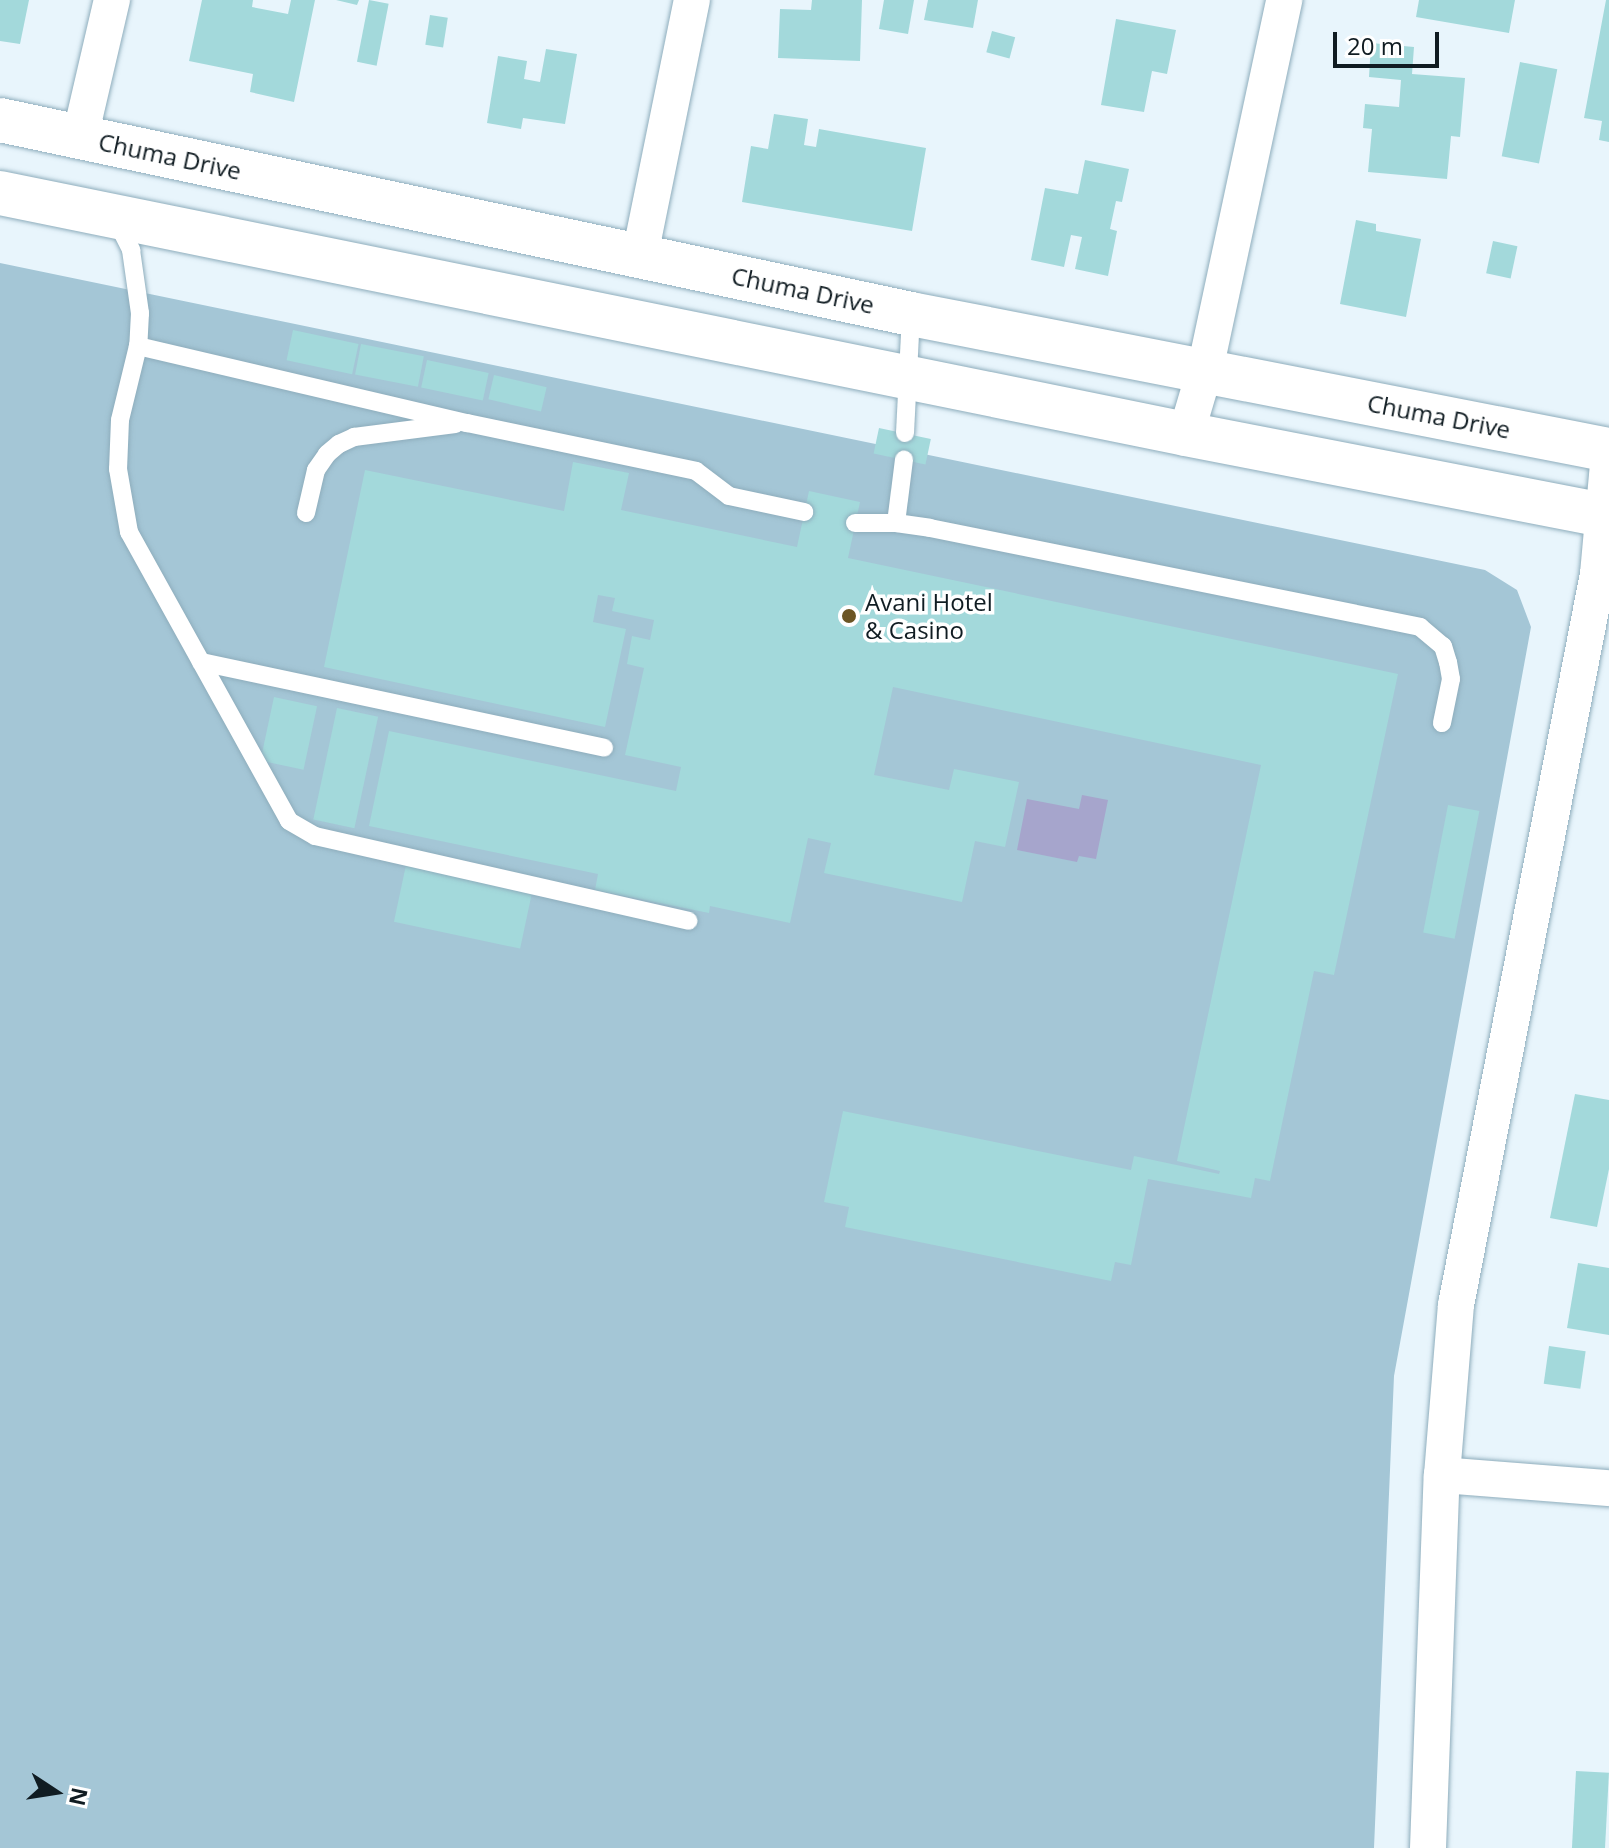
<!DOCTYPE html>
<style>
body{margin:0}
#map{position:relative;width:1609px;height:1848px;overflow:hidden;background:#e8f5fc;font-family:"Open Sans",sans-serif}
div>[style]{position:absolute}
.green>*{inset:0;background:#a4c6d6}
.water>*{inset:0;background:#a6a5cc}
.building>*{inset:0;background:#a3d9db;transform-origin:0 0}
.roads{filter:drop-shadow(0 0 2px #8eadbc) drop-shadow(0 0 2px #8eadbc)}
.lane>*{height:18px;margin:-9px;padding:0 9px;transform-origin:9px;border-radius:9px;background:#fff}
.street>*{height:36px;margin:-18px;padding:0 18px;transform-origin:18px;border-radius:18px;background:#fff}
.secondary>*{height:44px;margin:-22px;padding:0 22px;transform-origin:22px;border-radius:22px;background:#fff}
.dots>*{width:22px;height:22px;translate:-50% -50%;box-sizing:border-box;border:4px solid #fff;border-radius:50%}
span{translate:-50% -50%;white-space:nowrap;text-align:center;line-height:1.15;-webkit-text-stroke:7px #fff;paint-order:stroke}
.street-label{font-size:24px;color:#101c22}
.poi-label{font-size:24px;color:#101c22}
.left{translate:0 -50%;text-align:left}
.north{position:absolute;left:16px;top:1752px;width:80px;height:80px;-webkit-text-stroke:6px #fff;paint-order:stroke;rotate:102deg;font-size:22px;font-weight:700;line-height:32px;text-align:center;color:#101c22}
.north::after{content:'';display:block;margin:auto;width:28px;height:36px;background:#101c22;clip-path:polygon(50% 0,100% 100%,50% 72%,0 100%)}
.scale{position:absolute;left:1333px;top:32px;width:106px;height:36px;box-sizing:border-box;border:4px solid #101c22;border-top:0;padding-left:10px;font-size:24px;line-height:28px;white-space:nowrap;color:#101c22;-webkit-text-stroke:6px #fff;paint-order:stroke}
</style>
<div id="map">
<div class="green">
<i style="clip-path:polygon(0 263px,1485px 570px,1517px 590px,1531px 627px,1394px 1376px,1374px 1848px,0 1848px)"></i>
</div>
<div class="water">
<i style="clip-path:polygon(1082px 795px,1108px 800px,1096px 859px,1079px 856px,1077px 862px,1017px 850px,1027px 799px,1079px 809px)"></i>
</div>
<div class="building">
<i style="clip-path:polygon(0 0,29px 0,20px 44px,0 41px)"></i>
<i style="clip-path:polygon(202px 0,253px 0,252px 7px,288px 14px,291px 0,315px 0,294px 102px,250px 92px,253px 74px,189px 61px)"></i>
<i style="clip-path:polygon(336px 0,359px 0,357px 5px)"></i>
<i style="left:369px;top:0;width:20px;height:63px;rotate:11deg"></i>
<i style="clip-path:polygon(812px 0,862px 0,860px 61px,778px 58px,780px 9px,811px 10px)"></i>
<i style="clip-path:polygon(884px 0,914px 0,908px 34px,879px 29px)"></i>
<i style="clip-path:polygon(928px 0,978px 0,973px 28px,924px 20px)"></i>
<i style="clip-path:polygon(1419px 0,1515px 0,1509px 33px,1416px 17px)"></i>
<i style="clip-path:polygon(1606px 0,1609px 0,1609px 142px,1599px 140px,1602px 121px,1584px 118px)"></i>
<i style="left:430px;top:15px;width:18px;height:30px;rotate:9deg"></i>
<i style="clip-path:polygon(1116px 19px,1176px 30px,1167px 74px,1152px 71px,1144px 112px,1101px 105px)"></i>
<i style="left:992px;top:31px;width:24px;height:22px;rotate:15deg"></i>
<i style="clip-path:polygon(1371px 43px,1414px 47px,1412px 74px,1465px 78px,1460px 137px,1451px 136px,1447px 179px,1368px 172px,1372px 129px,1363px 128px,1365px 104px,1399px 107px,1401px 80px,1369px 77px)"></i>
<i style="clip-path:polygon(546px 49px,577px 54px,565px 124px,523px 118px,521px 129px,487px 123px,498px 56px,527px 61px,524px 79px,540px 82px)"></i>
<i style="left:1520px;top:62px;width:38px;height:96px;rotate:11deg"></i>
<i style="clip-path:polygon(774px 114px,808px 119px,804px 145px,816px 147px,819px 129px,926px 148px,912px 231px,742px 202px,751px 146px,768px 149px)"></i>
<i style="clip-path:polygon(1085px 160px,1129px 169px,1122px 202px,1116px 201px,1110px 229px,1117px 231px,1108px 276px,1075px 269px,1082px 237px,1071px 235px,1064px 267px,1031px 260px,1045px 188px,1078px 194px)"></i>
<i style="clip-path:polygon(1356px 220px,1376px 224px,1376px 231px,1421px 239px,1406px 317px,1340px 304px)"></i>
<i style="left:1493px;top:241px;width:25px;height:33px;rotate:12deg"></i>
<i style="left:293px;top:330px;width:67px;height:31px;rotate:12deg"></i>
<i style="left:361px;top:344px;width:64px;height:31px;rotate:11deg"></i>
<i style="left:427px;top:360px;width:63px;height:28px;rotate:12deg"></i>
<i style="left:494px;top:375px;width:54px;height:25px;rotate:13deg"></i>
<i style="left:879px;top:428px;width:53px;height:26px;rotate:12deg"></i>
<i style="clip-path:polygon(573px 462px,629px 473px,621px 510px,797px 547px,809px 491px,860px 502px,848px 558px,1398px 674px,1334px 975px,1314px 971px,1270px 1181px,1255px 1178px,1251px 1198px,1148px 1179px,1131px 1265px,1115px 1262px,1111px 1281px,845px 1227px,849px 1207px,824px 1202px,843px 1111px,1131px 1170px,1134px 1156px,1219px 1174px,1220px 1171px,1177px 1161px,1261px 765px,893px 687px,874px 775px,949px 790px,954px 769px,1019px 782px,1005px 847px,975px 841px,962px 902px,824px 873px,831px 843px,808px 838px,790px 923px,710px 906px,709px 913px,595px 890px,598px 874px,369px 826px,389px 731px,676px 791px,681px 767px,625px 755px,644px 668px,627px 664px,632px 636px,650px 640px,654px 620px,612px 611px,615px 598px,598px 595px,593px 622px,626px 629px,605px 727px,324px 667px,365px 470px,564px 511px)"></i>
<i style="left:274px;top:697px;width:44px;height:65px;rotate:12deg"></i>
<i style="left:337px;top:708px;width:42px;height:114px;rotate:12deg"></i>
<i style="left:1448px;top:805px;width:32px;height:130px;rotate:11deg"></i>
<i style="left:406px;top:865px;width:129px;height:58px;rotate:12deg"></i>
<i style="clip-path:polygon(1575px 1094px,1609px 1100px,1609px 1169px,1597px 1227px,1550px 1218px)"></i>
<i style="clip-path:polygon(1578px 1263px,1609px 1268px,1609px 1335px,1567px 1328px)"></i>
<i style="left:1549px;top:1346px;width:37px;height:38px;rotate:8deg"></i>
<i style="left:1576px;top:1771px;width:33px;height:77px;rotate:3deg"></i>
</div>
<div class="roads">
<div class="lane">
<i style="left:116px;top:220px;width:34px;rotate:63deg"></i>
<i style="left:131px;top:250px;width:64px;rotate:81.9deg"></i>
<i style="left:140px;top:313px;width:33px;rotate:93deg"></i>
<i style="left:138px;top:346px;width:76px;rotate:103.7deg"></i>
<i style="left:120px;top:420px;width:49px;rotate:92.3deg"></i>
<i style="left:118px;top:469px;width:64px;rotate:80.1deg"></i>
<i style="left:129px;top:532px;width:330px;rotate:61deg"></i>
<i style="left:289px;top:821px;width:30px;rotate:30deg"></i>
<i style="left:315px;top:836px;width:383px;rotate:12.8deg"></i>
<i style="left:138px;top:346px;width:338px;rotate:13.2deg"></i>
<i style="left:467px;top:423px;width:234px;rotate:11.8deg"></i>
<i style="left:696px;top:471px;width:41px;rotate:37.1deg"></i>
<i style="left:729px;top:496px;width:77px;rotate:12deg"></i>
<i style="left:905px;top:433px;width:119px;rotate:-87.1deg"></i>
<i style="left:306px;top:513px;width:44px;rotate:-76.9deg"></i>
<i style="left:316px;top:470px;width:19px;rotate:-55deg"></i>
<i style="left:327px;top:454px;width:16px;rotate:-40deg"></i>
<i style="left:339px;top:444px;width:17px;rotate:-25deg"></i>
<i style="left:354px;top:437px;width:102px;rotate:-7.3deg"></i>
<i style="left:855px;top:523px;width:41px"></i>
<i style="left:896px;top:523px;width:34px;rotate:8deg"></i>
<i style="left:930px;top:528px;width:500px;rotate:11.4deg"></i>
<i style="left:1420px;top:627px;width:30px;rotate:40deg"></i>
<i style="left:1443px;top:646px;width:17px;rotate:73deg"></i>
<i style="left:1448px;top:662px;width:17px;rotate:80deg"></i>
<i style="left:1451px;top:679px;width:45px;rotate:101.6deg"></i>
<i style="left:896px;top:523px;width:64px;rotate:-82.8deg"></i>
<i style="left:201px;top:662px;width:412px;rotate:12deg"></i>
</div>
<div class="street">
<i style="left:80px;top:137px;width:141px;rotate:-76.9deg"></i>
<i style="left:640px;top:255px;width:260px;rotate:-78.5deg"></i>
<i style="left:1186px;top:434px;width:67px;rotate:-73.5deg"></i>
<i style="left:1205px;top:370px;width:378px;rotate:-77.9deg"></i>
<i style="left:1442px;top:1475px;width:168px;rotate:4.5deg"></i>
<i style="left:1428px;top:1848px;width:373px;rotate:-87.9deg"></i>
<i style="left:1442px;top:1475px;width:171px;rotate:-85.3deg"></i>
<i style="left:1456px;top:1305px;width:745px;rotate:-79.01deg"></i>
<i style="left:1598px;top:574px;width:122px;rotate:-84.8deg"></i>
</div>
<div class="secondary">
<i style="left:0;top:120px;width:931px;rotate:12.02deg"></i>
<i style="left:911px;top:314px;width:711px;rotate:11.03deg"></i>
<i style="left:0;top:193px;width:1210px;rotate:11.49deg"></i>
<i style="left:1186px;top:434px;width:431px;rotate:11deg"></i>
</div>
</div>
<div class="dots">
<i style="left:849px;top:616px;background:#6b5524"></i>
</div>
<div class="street-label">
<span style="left:170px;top:156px;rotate:12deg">Chuma Drive</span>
<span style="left:803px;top:290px;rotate:12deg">Chuma Drive</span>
<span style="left:1439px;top:416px;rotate:11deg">Chuma Drive</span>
</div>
<div class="poi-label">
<span class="left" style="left:865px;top:616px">Avani Hotel<br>&amp; Casino</span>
</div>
<div class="north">N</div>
<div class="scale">20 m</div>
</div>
